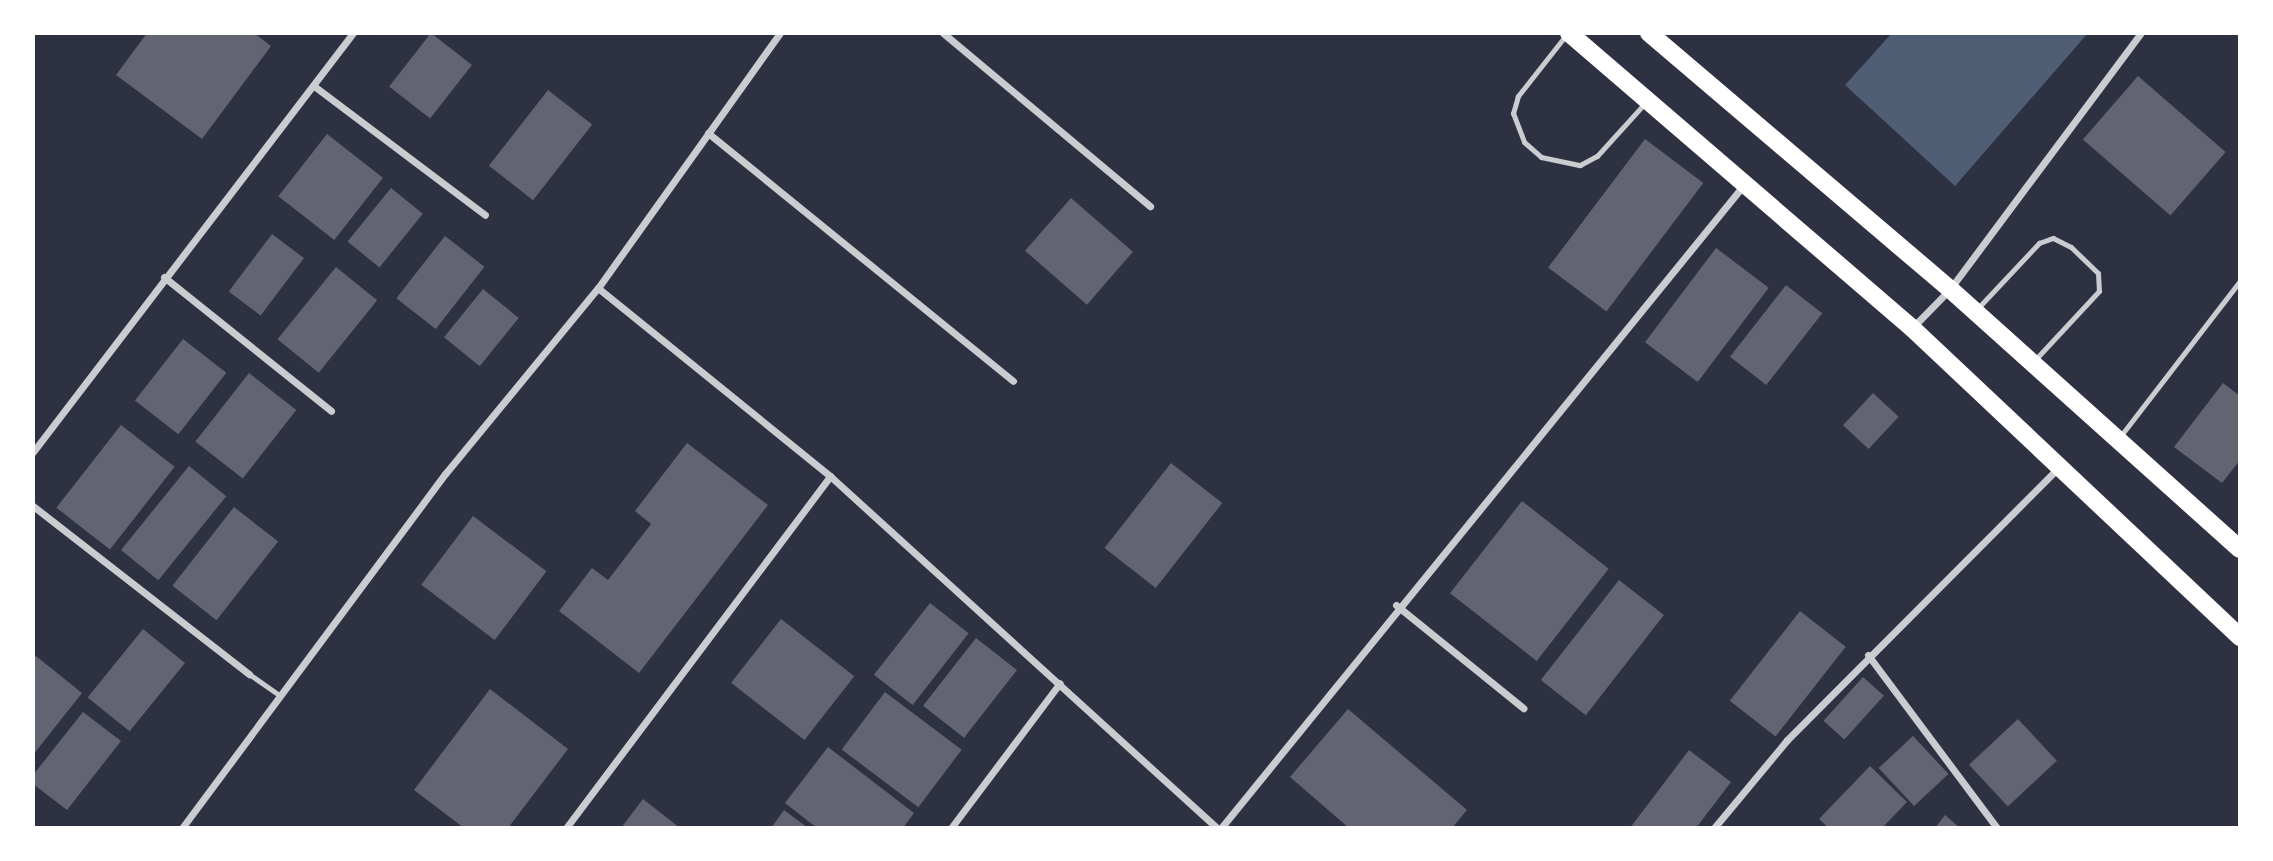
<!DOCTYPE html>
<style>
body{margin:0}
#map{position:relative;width:2273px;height:861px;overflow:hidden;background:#2d3142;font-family:"Varela Round",sans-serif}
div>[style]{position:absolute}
.water>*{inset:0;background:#4f5d75}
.building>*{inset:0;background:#626471;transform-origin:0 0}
.service>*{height:5px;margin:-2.5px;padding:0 2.5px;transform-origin:2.5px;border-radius:2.5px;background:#caccd0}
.minor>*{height:7px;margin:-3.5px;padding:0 3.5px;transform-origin:3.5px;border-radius:3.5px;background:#caccd0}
.primary>*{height:18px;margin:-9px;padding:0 9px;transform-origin:9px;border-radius:9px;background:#fff}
span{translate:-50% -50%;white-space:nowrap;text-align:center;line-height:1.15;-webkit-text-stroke:7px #fff;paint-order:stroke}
.frame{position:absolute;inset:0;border:35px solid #fff;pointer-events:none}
</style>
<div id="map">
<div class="water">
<i style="clip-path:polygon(1892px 33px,2088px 33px,1955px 186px,1845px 85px)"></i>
</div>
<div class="building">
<i style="clip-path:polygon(147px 33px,254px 33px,271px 46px,202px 139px,116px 75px)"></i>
<i style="left:431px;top:33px;width:52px;height:68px;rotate:38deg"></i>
<i style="left:2138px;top:76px;width:116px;height:84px;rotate:41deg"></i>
<i style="left:548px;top:90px;width:56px;height:96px;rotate:38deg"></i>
<i style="left:327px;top:134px;width:71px;height:79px;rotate:38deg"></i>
<i style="left:1645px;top:139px;width:73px;height:161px;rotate:37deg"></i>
<i style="left:391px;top:188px;width:41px;height:69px;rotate:39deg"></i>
<i style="left:1071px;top:198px;width:82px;height:70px;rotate:41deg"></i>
<i style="left:272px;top:234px;width:40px;height:72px;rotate:37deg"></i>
<i style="left:445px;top:236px;width:50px;height:79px;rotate:38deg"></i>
<i style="left:1716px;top:248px;width:66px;height:118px;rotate:37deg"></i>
<i style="left:336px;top:267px;width:53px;height:93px;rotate:39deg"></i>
<i style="left:1786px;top:285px;width:46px;height:91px;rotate:38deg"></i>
<i style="left:483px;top:289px;width:46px;height:62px;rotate:39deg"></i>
<i style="left:183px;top:339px;width:55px;height:78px;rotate:38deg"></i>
<i style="left:249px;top:373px;width:60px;height:87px;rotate:38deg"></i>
<i style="clip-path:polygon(2223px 383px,2240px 396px,2240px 460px,2222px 483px,2174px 447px)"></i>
<i style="left:1873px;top:393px;width:35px;height:44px;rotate:43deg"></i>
<i style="left:121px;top:425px;width:68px;height:105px;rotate:38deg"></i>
<i style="clip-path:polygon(687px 443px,768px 505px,639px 673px,559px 611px,592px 568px,608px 580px,651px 524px,635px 511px)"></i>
<i style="left:1171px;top:463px;width:65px;height:108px;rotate:38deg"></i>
<i style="left:189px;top:466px;width:48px;height:108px;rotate:39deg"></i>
<i style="left:1522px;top:501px;width:110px;height:117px;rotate:38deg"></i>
<i style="left:234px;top:507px;width:56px;height:100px;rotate:38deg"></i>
<i style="left:473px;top:516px;width:92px;height:86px;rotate:37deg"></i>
<i style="left:1619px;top:580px;width:57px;height:127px;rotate:38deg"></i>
<i style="left:930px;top:603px;width:49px;height:91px;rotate:38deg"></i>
<i style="left:1800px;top:611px;width:58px;height:114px;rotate:38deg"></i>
<i style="left:781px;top:619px;width:93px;height:81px;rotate:38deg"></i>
<i style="left:143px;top:629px;width:54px;height:88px;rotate:39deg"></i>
<i style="left:976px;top:638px;width:52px;height:86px;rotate:38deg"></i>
<i style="clip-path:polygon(36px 656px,82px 693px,33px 755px,33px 659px)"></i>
<i style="left:1863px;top:677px;width:28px;height:59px;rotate:42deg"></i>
<i style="clip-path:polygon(490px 689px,568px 749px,508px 828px,464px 828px,414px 790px)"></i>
<i style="left:885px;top:692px;width:96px;height:72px;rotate:37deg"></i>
<i style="clip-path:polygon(1348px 709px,1467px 810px,1452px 828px,1349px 828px,1290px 777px)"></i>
<i style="clip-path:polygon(83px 712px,121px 741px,67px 810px,33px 784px,33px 775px)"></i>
<i style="left:2018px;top:719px;width:57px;height:67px;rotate:47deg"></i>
<i style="left:1913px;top:736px;width:52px;height:47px;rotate:47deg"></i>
<i style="clip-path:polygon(828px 747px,914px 813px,903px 828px,817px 828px,785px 803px)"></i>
<i style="clip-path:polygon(1689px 750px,1731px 782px,1696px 828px,1630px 828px)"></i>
<i style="clip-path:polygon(1870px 766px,1907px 802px,1882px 828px,1829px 828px,1819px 819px)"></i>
<i style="clip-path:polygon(643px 799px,680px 828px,621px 828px)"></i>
<i style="clip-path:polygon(784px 810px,808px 828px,771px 828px)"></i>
<i style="clip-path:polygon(1945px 815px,1960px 828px,1935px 828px)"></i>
</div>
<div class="service">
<i style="left:1566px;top:35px;width:78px;rotate:128.2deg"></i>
<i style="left:1518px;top:96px;width:18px;rotate:106deg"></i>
<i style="left:1513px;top:113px;width:31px;rotate:69deg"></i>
<i style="left:1524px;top:142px;width:23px;rotate:41deg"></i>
<i style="left:1541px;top:157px;width:40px;rotate:12deg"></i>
<i style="left:1580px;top:165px;width:19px;rotate:-28deg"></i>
<i style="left:1597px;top:156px;width:72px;rotate:-47.8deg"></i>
<i style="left:1977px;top:309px;width:91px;rotate:-46.8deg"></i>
<i style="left:2039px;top:243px;width:15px;rotate:-20deg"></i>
<i style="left:2053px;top:238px;width:20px;rotate:27deg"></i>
<i style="left:2071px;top:247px;width:37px;rotate:44deg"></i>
<i style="left:2098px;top:273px;width:18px;rotate:87deg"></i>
<i style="left:2099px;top:291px;width:96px;rotate:132.9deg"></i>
<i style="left:2119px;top:438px;width:198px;rotate:-52.4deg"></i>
<i style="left:249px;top:674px;width:35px;rotate:35deg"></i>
</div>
<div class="minor">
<i style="left:943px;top:33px;width:270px;rotate:39.9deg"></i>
<i style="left:314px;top:86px;width:214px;rotate:37deg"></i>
<i style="left:708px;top:133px;width:393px;rotate:39.1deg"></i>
<i style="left:164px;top:277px;width:214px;rotate:38.7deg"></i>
<i style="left:598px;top:288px;width:299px;rotate:39deg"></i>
<i style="left:830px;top:476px;width:523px;rotate:42.29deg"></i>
<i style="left:1912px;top:328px;width:54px;rotate:-45.7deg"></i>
<i style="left:1950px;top:289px;width:319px;rotate:-53.3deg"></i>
<i style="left:33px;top:452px;width:527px;rotate:-52.63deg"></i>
<i style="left:33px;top:506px;width:274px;rotate:37.9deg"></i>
<i style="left:1396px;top:605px;width:164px;rotate:39deg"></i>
<i style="left:1868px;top:655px;width:216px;rotate:53.3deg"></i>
<i style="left:182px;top:828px;width:441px;rotate:-53.4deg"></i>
<i style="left:445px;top:474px;width:241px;rotate:-50.6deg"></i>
<i style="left:598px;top:288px;width:313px;rotate:-54.5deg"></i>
<i style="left:566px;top:828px;width:440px;rotate:-53.1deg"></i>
<i style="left:951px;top:828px;width:181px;rotate:-53.1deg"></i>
<i style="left:1221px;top:828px;width:827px;rotate:-50.89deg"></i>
<i style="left:1714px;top:828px;width:114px;rotate:-50.3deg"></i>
<i style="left:1787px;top:740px;width:384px;rotate:-45.1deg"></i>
</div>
<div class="primary">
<i style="left:1569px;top:33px;width:452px;rotate:40.7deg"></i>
<i style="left:1912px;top:328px;width:451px;rotate:43.3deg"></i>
<i style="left:1649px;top:33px;width:395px;rotate:40.4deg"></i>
<i style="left:1950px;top:289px;width:389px;rotate:41.9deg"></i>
</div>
<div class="frame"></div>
</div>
